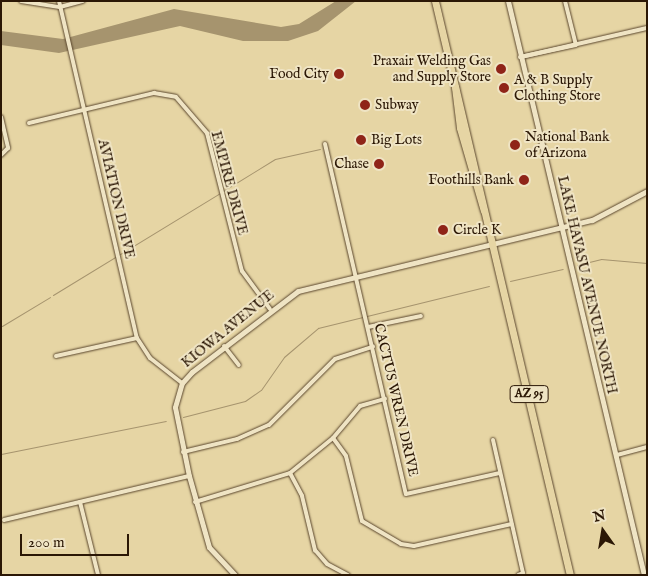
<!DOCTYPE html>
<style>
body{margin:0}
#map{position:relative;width:648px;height:576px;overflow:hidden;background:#e6d5a4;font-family:"IM FELL English",serif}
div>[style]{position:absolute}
.water>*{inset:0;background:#a6946e}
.stream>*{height:1px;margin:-0.5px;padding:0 0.5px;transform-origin:0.5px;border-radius:0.5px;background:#a6946e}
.roads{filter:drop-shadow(0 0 1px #5a462d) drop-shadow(0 0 1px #5a462d)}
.street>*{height:4px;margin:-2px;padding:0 2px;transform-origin:2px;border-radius:2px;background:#efe4c4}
.secondary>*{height:5px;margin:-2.5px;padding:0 2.5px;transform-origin:2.5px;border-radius:2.5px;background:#efe4c4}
.highway>*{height:7px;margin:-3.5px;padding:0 3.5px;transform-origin:3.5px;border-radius:3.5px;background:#e6d5a4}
.dots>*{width:14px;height:14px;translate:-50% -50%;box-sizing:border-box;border:2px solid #efe4c4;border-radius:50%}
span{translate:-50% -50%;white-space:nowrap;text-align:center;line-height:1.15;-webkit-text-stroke:4px #efe4c4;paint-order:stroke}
.shield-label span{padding:1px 4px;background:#efe4c4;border:1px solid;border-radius:4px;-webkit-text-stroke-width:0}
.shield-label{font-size:12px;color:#2b1705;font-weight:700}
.poi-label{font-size:14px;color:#2b1705}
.right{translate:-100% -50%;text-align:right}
.left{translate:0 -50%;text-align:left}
.street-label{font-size:14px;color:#2b1705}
.frame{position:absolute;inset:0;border:2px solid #2b1705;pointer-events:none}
.north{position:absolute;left:578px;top:506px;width:50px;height:50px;-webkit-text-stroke:4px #efe4c4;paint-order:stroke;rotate:347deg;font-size:14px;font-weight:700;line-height:20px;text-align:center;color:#2b1705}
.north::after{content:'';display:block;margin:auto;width:18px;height:22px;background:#2b1705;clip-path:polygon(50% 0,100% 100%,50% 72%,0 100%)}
.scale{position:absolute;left:20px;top:534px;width:109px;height:22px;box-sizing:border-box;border:2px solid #2b1705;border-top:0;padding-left:6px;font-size:15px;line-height:18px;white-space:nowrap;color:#2b1705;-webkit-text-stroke:4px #efe4c4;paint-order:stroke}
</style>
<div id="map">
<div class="water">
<i style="clip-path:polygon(336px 1px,356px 1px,318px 31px,288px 41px,243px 41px,180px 26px,59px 53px,1px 45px,1px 31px,63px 39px,174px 9px,281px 27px,299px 24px)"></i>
</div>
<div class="stream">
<i style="left:223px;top:191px;width:61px;rotate:-31.6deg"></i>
<i style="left:275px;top:159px;width:46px;rotate:-12.5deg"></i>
<i style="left:577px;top:265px;width:25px;rotate:-14deg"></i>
<i style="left:601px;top:259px;width:46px;rotate:5deg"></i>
<i style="left:510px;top:281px;width:54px;rotate:-12.8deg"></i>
<i style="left:53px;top:295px;width:196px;rotate:-31.4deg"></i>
<i style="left:2px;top:326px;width:56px;rotate:-31.1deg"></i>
<i style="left:183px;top:417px;width:64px;rotate:-14.5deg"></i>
<i style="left:245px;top:401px;width:19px;rotate:-35deg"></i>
<i style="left:261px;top:390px;width:40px;rotate:-55.1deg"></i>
<i style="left:284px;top:357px;width:45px;rotate:-40.5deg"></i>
<i style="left:318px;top:328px;width:176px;rotate:-13.8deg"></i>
<i style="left:1px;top:454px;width:168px;rotate:-11.3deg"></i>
</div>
<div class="roads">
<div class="street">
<i style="left:21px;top:1px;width:39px;rotate:9deg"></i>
<i style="left:60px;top:7px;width:24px;rotate:-15deg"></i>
<i style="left:59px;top:1px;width:346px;rotate:77deg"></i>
<i style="left:137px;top:338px;width:24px;rotate:57deg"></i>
<i style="left:150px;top:358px;width:41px;rotate:38deg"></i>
<i style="left:565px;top:1px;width:45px;rotate:76deg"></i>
<i style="left:520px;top:57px;width:57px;rotate:-12.1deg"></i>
<i style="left:521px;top:57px;width:129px;rotate:-13deg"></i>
<i style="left:1px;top:117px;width:32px;rotate:77deg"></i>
<i style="left:8px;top:148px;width:10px;rotate:135deg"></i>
<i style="left:29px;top:123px;width:129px;rotate:-13.5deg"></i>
<i style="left:154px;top:93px;width:22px;rotate:10deg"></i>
<i style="left:176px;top:97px;width:48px;rotate:49.3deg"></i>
<i style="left:207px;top:133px;width:142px;rotate:75.8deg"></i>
<i style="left:242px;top:271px;width:47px;rotate:53.6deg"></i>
<i style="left:325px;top:144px;width:359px;rotate:77deg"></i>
<i style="left:406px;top:494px;width:96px;rotate:-12.6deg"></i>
<i style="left:368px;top:327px;width:54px;rotate:-11.7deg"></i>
<i style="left:224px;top:346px;width:24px;rotate:52deg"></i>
<i style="left:56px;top:356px;width:83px;rotate:-12.5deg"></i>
<i style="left:333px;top:438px;width:22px;rotate:54deg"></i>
<i style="left:346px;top:456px;width:67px;rotate:76.2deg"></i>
<i style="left:362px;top:521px;width:45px;rotate:30.5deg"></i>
<i style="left:401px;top:544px;width:13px;rotate:9deg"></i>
<i style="left:414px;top:546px;width:100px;rotate:-12.7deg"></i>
<i style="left:493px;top:440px;width:136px;rotate:77.3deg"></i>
<i style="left:523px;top:573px;width:5px;rotate:158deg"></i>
<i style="left:183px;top:452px;width:56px;rotate:-13.5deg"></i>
<i style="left:237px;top:439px;width:35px;rotate:-24deg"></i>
<i style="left:269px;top:425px;width:93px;rotate:-45deg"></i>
<i style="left:335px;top:359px;width:40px;rotate:-18deg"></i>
<i style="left:617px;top:455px;width:31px;rotate:-15deg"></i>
<i style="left:290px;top:473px;width:26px;rotate:62deg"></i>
<i style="left:302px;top:496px;width:56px;rotate:76.5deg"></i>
<i style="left:315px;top:550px;width:18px;rotate:49deg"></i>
<i style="left:327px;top:564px;width:24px;rotate:28deg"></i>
<i style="left:80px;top:502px;width:75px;rotate:76.1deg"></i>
<i style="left:195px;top:502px;width:99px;rotate:-17deg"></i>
<i style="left:290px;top:473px;width:55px;rotate:-39.1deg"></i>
<i style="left:333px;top:438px;width:42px;rotate:-49.8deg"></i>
<i style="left:360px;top:406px;width:26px;rotate:-16deg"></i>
<i style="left:4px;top:520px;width:190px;rotate:-13.4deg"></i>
</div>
<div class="secondary">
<i style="left:508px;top:1px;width:590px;rotate:76.67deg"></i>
<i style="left:235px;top:575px;width:38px;rotate:-133deg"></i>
<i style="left:209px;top:547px;width:74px;rotate:-105.7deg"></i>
<i style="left:189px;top:476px;width:70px;rotate:-101.5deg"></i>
<i style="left:175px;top:407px;width:25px;rotate:-74deg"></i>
<i style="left:182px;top:383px;width:15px;rotate:-48deg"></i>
<i style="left:192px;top:372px;width:133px;rotate:-37.4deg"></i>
<i style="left:298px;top:291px;width:302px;rotate:-13.6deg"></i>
<i style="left:592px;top:220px;width:62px;rotate:-27.8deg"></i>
</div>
<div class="highway">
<i style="left:435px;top:1px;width:590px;rotate:76.77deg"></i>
<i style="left:455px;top:87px;width:41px;rotate:83deg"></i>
<i style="left:460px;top:128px;width:86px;rotate:73.9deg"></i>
</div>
</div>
<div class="dots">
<i style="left:501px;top:69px;background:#8f2418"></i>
<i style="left:339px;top:74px;background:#8f2418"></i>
<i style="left:504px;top:88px;background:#8f2418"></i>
<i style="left:365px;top:105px;background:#8f2418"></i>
<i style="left:361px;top:140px;background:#8f2418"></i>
<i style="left:515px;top:145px;background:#8f2418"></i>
<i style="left:379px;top:164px;background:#8f2418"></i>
<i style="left:524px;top:180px;background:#8f2418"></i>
<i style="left:443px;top:230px;background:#8f2418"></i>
</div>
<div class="shield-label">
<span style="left:529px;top:394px">AZ 95</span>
</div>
<div class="poi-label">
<span class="right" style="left:491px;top:69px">Praxair Welding Gas<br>and Supply Store</span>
<span class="right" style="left:329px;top:74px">Food City</span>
<span class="left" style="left:514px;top:88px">A &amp; B Supply<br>Clothing Store</span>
<span class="left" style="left:375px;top:105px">Subway</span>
<span class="left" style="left:525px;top:145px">National Bank<br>of Arizona</span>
<span class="left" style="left:371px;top:140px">Big Lots</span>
<span class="right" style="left:369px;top:164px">Chase</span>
<span class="right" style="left:514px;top:180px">Foothills Bank</span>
<span class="left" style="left:453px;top:230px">Circle K</span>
</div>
<div class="street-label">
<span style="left:229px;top:183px;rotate:75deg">EMPIRE DRIVE</span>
<span style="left:116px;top:199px;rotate:77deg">AVIATION DRIVE</span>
<span style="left:587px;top:285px;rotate:77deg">LAKE HAVASU AVENUE NORTH</span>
<span style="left:228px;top:329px;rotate:-39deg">KIOWA AVENUE</span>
<span style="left:396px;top:400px;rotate:77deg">CACTUS WREN DRIVE</span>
</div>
<div class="frame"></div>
<div class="north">N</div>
<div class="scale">200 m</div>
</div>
